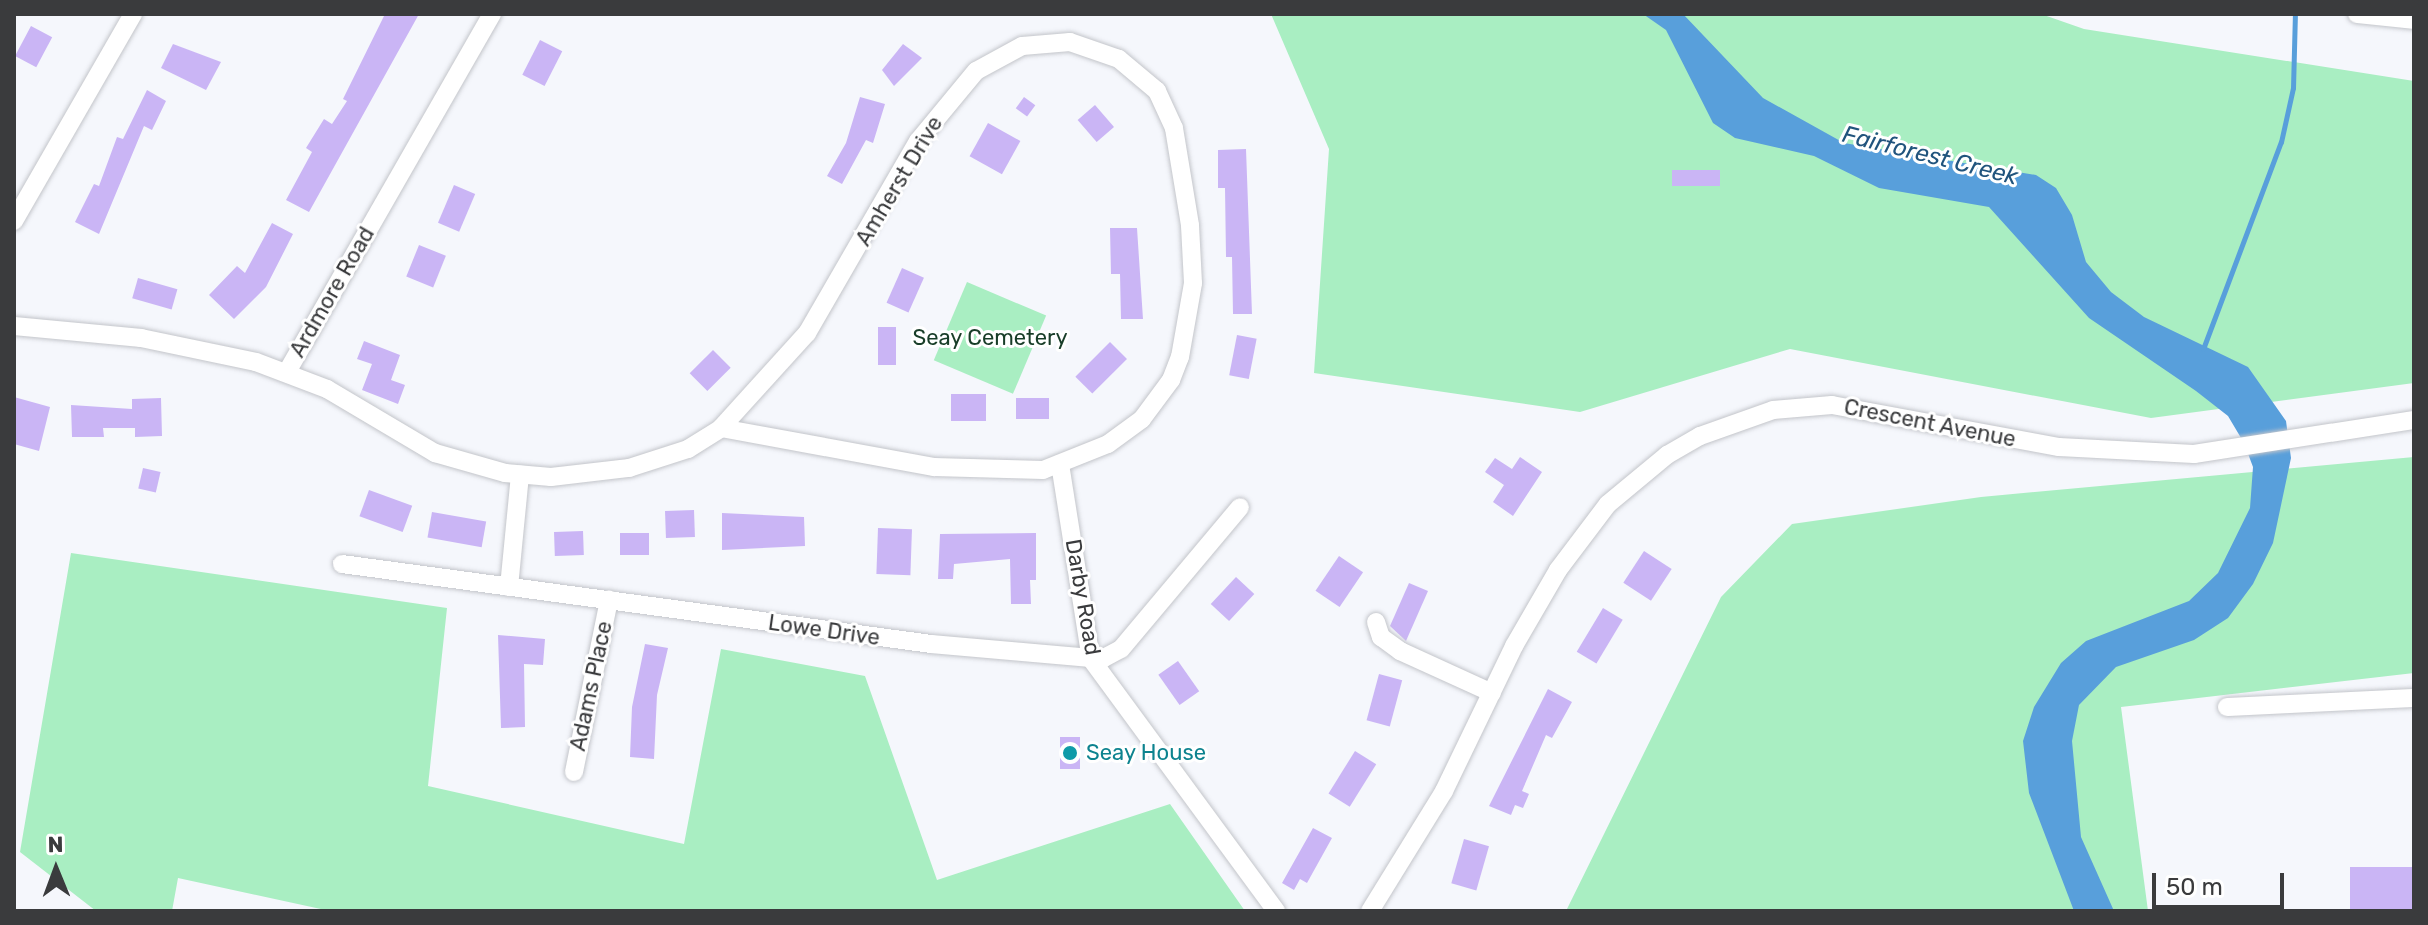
<!DOCTYPE html>
<style>
body{margin:0}
#map{position:relative;width:2428px;height:925px;overflow:hidden;background:#f5f7fc;font-family:Rubik,sans-serif}
div>[style]{position:absolute}
.green>*{inset:0;background:#a9eec2;transform-origin:0 0}
.water>*{inset:0;background:#589fdb}
.stream>*{height:5px;margin:-2.5px;padding:0 2.5px;transform-origin:2.5px;border-radius:2.5px;background:#589fdb}
.building>*{inset:0;background:#cab5f5;transform-origin:0 0}
.roads{filter:drop-shadow(0 0 2px #c3c5ca) drop-shadow(0 0 2px #c3c5ca)}
.minor>*{height:18px;margin:-9px;padding:0 9px;transform-origin:9px;border-radius:9px;background:#fff}
.dots>*{width:22px;height:22px;translate:-50% -50%;box-sizing:border-box;border:4px solid #fff;border-radius:50%}
span{translate:-50% -50%;white-space:nowrap;text-align:center;line-height:1.15;-webkit-text-stroke:6px #fff;paint-order:stroke}
.street-label{font-size:22px;color:#3a3b3d}
.park-label{font-size:22px;color:#183d28}
.culture-label{font-size:22px;color:#0d838f}
.left{translate:0 -50%;text-align:left}
.water-label{font-size:24px;color:#21547d;font-style:italic}
.frame{position:absolute;inset:0;border:16px solid #3a3b3d;pointer-events:none}
.north{position:absolute;left:16px;top:829px;width:80px;height:80px;-webkit-text-stroke:6px #fff;paint-order:stroke;rotate:359deg;font-size:22px;font-weight:700;line-height:32px;text-align:center;color:#3a3b3d}
.north::after{content:'';display:block;margin:auto;width:28px;height:36px;background:#3a3b3d;clip-path:polygon(50% 0,100% 100%,50% 72%,0 100%)}
.scale{position:absolute;left:2152px;top:873px;width:132px;height:36px;box-sizing:border-box;border:4px solid #3a3b3d;border-top:0;padding-left:10px;font-size:24px;line-height:28px;white-space:nowrap;color:#3a3b3d;-webkit-text-stroke:6px #fff;paint-order:stroke}
</style>
<div id="map">
<div class="green">
<i style="clip-path:polygon(1271px 14px,2041px 14px,2084px 29px,2414px 81px,2414px 383px,2151px 418px,1790px 349px,1580px 412px,1314px 373px,1329px 149px)"></i>
<i style="left:967px;top:282px;width:86px;height:85px;rotate:23deg"></i>
<i style="clip-path:polygon(2414px 457px,2414px 673px,2121px 707px,2148px 911px,1566px 911px,1721px 597px,1792px 524px,1981px 497px)"></i>
<i style="clip-path:polygon(71px 553px,447px 608px,428px 786px,684px 844px,721px 649px,865px 676px,937px 880px,1170px 804px,1245px 911px,330px 911px,178px 878px,172px 911px,96px 911px,20px 852px)"></i>
</div>
<div class="water">
<i style="clip-path:polygon(1643px 14px,1683px 14px,1763px 98px,1844px 143px,2036px 175px,2056px 188px,2072px 215px,2086px 262px,2111px 292px,2144px 317px,2248px 367px,2286px 421px,2291px 458px,2273px 543px,2253px 584px,2228px 618px,2194px 640px,2116px 667px,2079px 705px,2072px 741px,2081px 837px,2114px 911px,2074px 911px,2029px 793px,2023px 741px,2034px 707px,2061px 663px,2086px 641px,2189px 601px,2218px 573px,2250px 508px,2253px 467px,2244px 443px,2228px 416px,2196px 391px,2089px 318px,1989px 207px,1879px 188px,1814px 156px,1735px 138px,1713px 123px,1666px 30px)"></i>
</div>
<div class="stream">
<i style="left:2203px;top:349px;width:221px;rotate:-69.4deg"></i>
<i style="left:2281px;top:142px;width:55px;rotate:-77.5deg"></i>
<i style="left:2293px;top:88px;width:74px;rotate:-88.5deg"></i>
</div>
<div class="building">
<i style="clip-path:polygon(385px 14px,419px 14px,309px 212px,286px 200px,312px 152px,306px 148px,324px 119px,332px 124px,347px 101px,343px 99px)"></i>
<i style="left:31px;top:26px;width:24px;height:34px;rotate:28deg"></i>
<i style="left:540px;top:40px;width:25px;height:39px;rotate:27deg"></i>
<i style="clip-path:polygon(173px 44px,221px 62px,206px 90px,161px 68px)"></i>
<i style="clip-path:polygon(903px 44px,922px 58px,894px 86px,882px 70px)"></i>
<i style="clip-path:polygon(147px 90px,166px 101px,152px 130px,144px 126px,99px 234px,75px 222px,94px 184px,99px 186px,117px 137px,123px 139px)"></i>
<i style="clip-path:polygon(860px 97px,885px 104px,873px 143px,866px 140px,842px 184px,827px 176px,846px 143px)"></i>
<i style="left:1024px;top:97px;width:14px;height:14px;rotate:36deg"></i>
<i style="left:1095px;top:105px;width:29px;height:23px;rotate:49deg"></i>
<i style="left:988px;top:123px;width:37px;height:38px;rotate:29deg"></i>
<i style="clip-path:polygon(1246px 149px,1252px 314px,1233px 314px,1232px 257px,1226px 257px,1225px 188px,1218px 188px,1218px 150px)"></i>
<i style="left:1720px;top:170px;width:16px;height:48px;rotate:90deg"></i>
<i style="left:454px;top:185px;width:23px;height:41px;rotate:23deg"></i>
<i style="clip-path:polygon(272px 223px,293px 234px,266px 287px,234px 319px,209px 295px,237px 266px,245px 273px)"></i>
<i style="clip-path:polygon(1110px 228px,1137px 228px,1143px 319px,1121px 319px,1120px 274px,1111px 274px)"></i>
<i style="left:419px;top:245px;width:29px;height:34px;rotate:22deg"></i>
<i style="left:902px;top:268px;width:24px;height:38px;rotate:24deg"></i>
<i style="left:138px;top:278px;width:41px;height:21px;rotate:16deg"></i>
<i style="left:896px;top:327px;width:38px;height:18px;rotate:90deg"></i>
<i style="left:1237px;top:335px;width:20px;height:41px;rotate:11deg"></i>
<i style="clip-path:polygon(364px 341px,400px 355px,391px 380px,405px 385px,398px 404px,362px 390px,372px 364px,357px 359px)"></i>
<i style="left:1110px;top:342px;width:24px;height:49px;rotate:45deg"></i>
<i style="left:713px;top:350px;width:25px;height:33px;rotate:45deg"></i>
<i style="left:986px;top:394px;width:27px;height:35px;rotate:90deg"></i>
<i style="clip-path:polygon(14px 397px,50px 407px,39px 451px,14px 444px)"></i>
<i style="clip-path:polygon(161px 398px,162px 436px,135px 437px,135px 428px,103px 428px,104px 437px,72px 437px,71px 405px,132px 409px,132px 399px)"></i>
<i style="left:1016px;top:398px;width:33px;height:21px"></i>
<i style="clip-path:polygon(1520px 457px,1542px 472px,1513px 516px,1493px 502px,1504px 485px,1485px 472px,1495px 458px,1512px 469px)"></i>
<i style="left:143px;top:468px;width:18px;height:21px;rotate:13deg"></i>
<i style="left:369px;top:490px;width:46px;height:28px;rotate:20deg"></i>
<i style="left:694px;top:510px;width:27px;height:29px;rotate:88deg"></i>
<i style="left:432px;top:512px;width:55px;height:26px;rotate:10deg"></i>
<i style="clip-path:polygon(722px 513px,804px 517px,805px 546px,722px 550px)"></i>
<i style="left:878px;top:528px;width:34px;height:46px;rotate:2deg"></i>
<i style="left:583px;top:531px;width:24px;height:29px;rotate:88deg"></i>
<i style="left:620px;top:533px;width:29px;height:22px"></i>
<i style="clip-path:polygon(1036px 533px,1036px 580px,1030px 580px,1031px 604px,1011px 604px,1010px 559px,954px 564px,953px 579px,938px 579px,940px 534px)"></i>
<i style="left:1644px;top:551px;width:33px;height:38px;rotate:33deg"></i>
<i style="left:1339px;top:556px;width:29px;height:42px;rotate:34deg"></i>
<i style="left:1236px;top:577px;width:25px;height:37px;rotate:43deg"></i>
<i style="clip-path:polygon(1409px 583px,1428px 591px,1406px 641px,1390px 626px)"></i>
<i style="left:1603px;top:608px;width:23px;height:51px;rotate:31deg"></i>
<i style="clip-path:polygon(498px 635px,545px 639px,543px 665px,524px 664px,525px 727px,501px 728px)"></i>
<i style="clip-path:polygon(645px 644px,668px 648px,657px 695px,654px 759px,630px 757px,632px 707px)"></i>
<i style="left:1178px;top:661px;width:37px;height:24px;rotate:55deg"></i>
<i style="left:1379px;top:674px;width:24px;height:48px;rotate:15deg"></i>
<i style="clip-path:polygon(1548px 689px,1572px 702px,1552px 738px,1546px 735px,1522px 791px,1529px 794px,1523px 808px,1515px 805px,1511px 815px,1489px 806px)"></i>
<i style="left:1060px;top:737px;width:20px;height:32px"></i>
<i style="left:1355px;top:751px;width:25px;height:50px;rotate:32deg"></i>
<i style="clip-path:polygon(1313px 828px,1332px 838px,1307px 883px,1300px 879px,1294px 890px,1282px 883px)"></i>
<i style="left:1464px;top:839px;width:26px;height:46px;rotate:16deg"></i>
<i style="left:2414px;top:867px;width:44px;height:64px;rotate:90deg"></i>
</div>
<div class="roads">
<div class="minor">
<i style="left:2357px;top:14px;width:57px;rotate:6deg"></i>
<i style="left:14px;top:221px;width:239px;rotate:-60.1deg"></i>
<i style="left:14px;top:326px;width:128px;rotate:5.4deg"></i>
<i style="left:141px;top:338px;width:117px;rotate:11.8deg"></i>
<i style="left:256px;top:362px;width:76px;rotate:20.8deg"></i>
<i style="left:327px;top:389px;width:126px;rotate:30.7deg"></i>
<i style="left:435px;top:453px;width:73px;rotate:15.9deg"></i>
<i style="left:505px;top:473px;width:46px;rotate:5deg"></i>
<i style="left:551px;top:477px;width:79px;rotate:-6.6deg"></i>
<i style="left:629px;top:468px;width:62px;rotate:-17.9deg"></i>
<i style="left:688px;top:449px;width:39px;rotate:-32deg"></i>
<i style="left:721px;top:428px;width:217px;rotate:10.4deg"></i>
<i style="left:934px;top:467px;width:109px;rotate:1.6deg"></i>
<i style="left:1043px;top:470px;width:70px;rotate:-21.8deg"></i>
<i style="left:1108px;top:444px;width:42px;rotate:-36.3deg"></i>
<i style="left:1142px;top:419px;width:49px;rotate:-53.4deg"></i>
<i style="left:1171px;top:380px;width:25px;rotate:-69deg"></i>
<i style="left:1180px;top:357px;width:75px;rotate:-80deg"></i>
<i style="left:1193px;top:283px;width:58px;rotate:-93deg"></i>
<i style="left:1190px;top:225px;width:98px;rotate:-99.4deg"></i>
<i style="left:1174px;top:128px;width:41px;rotate:-114.7deg"></i>
<i style="left:1157px;top:91px;width:50px;rotate:-139.9deg"></i>
<i style="left:1119px;top:59px;width:52px;rotate:-160.9deg"></i>
<i style="left:1070px;top:42px;width:48px;rotate:175.2deg"></i>
<i style="left:1022px;top:46px;width:52px;rotate:151.5deg"></i>
<i style="left:976px;top:71px;width:91px;rotate:129.6deg"></i>
<i style="left:918px;top:141px;width:222px;rotate:120deg"></i>
<i style="left:807px;top:333px;width:128px;rotate:132.2deg"></i>
<i style="left:287px;top:372px;width:413px;rotate:-60.2deg"></i>
<i style="left:1060px;top:464px;width:197px;rotate:81deg"></i>
<i style="left:1091px;top:659px;width:313px;rotate:53.7deg"></i>
<i style="left:342px;top:564px;width:594px;rotate:7.73deg"></i>
<i style="left:931px;top:644px;width:172px;rotate:5deg"></i>
<i style="left:1102px;top:659px;width:21px;rotate:-28deg"></i>
<i style="left:1121px;top:649px;width:185px;rotate:-50deg"></i>
<i style="left:509px;top:587px;width:113px;rotate:-84.4deg"></i>
<i style="left:1376px;top:622px;width:16px;rotate:72deg"></i>
<i style="left:1381px;top:637px;width:24px;rotate:36deg"></i>
<i style="left:1400px;top:651px;width:101px;rotate:24.5deg"></i>
<i style="left:2227px;top:707px;width:187px;rotate:-2.8deg"></i>
<i style="left:574px;top:772px;width:176px;rotate:-78.5deg"></i>
<i style="left:1370px;top:911px;width:141px;rotate:-58.3deg"></i>
<i style="left:1444px;top:791px;width:161px;rotate:-64.2deg"></i>
<i style="left:1514px;top:646px;width:88px;rotate:-59.9deg"></i>
<i style="left:1558px;top:570px;width:83px;rotate:-52.9deg"></i>
<i style="left:1608px;top:504px;width:77px;rotate:-39.7deg"></i>
<i style="left:1667px;top:455px;width:38px;rotate:-30deg"></i>
<i style="left:1700px;top:436px;width:77px;rotate:-19.6deg"></i>
<i style="left:1773px;top:410px;width:59px;rotate:-4.8deg"></i>
<i style="left:1832px;top:405px;width:231px;rotate:10.5deg"></i>
<i style="left:2059px;top:447px;width:135px;rotate:3deg"></i>
<i style="left:2194px;top:454px;width:223px;rotate:-8.8deg"></i>
</div>
</div>
<div class="dots">
<i style="left:1070px;top:753px;background:#0f9aa8"></i>
</div>
<div class="street-label">
<span style="left:899px;top:181px;rotate:-59deg">Amherst Drive</span>
<span style="left:332px;top:292px;rotate:-60deg">Ardmore Road</span>
<span style="left:1930px;top:423px;rotate:11deg">Crescent Avenue</span>
<span style="left:1083px;top:597px;rotate:80deg">Darby Road</span>
<span style="left:824px;top:630px;rotate:8deg">Lowe Drive</span>
<span style="left:591px;top:686px;rotate:-78deg">Adams Place</span>
</div>
<div class="park-label">
<span style="left:990px;top:338px">Seay Cemetery</span>
</div>
<div class="culture-label">
<span class="left" style="left:1086px;top:753px">Seay House</span>
</div>
<div class="water-label">
<span style="left:1930px;top:156px;rotate:14deg">Fairforest Creek</span>
</div>
<div class="frame"></div>
<div class="north">N</div>
<div class="scale">50 m</div>
</div>
